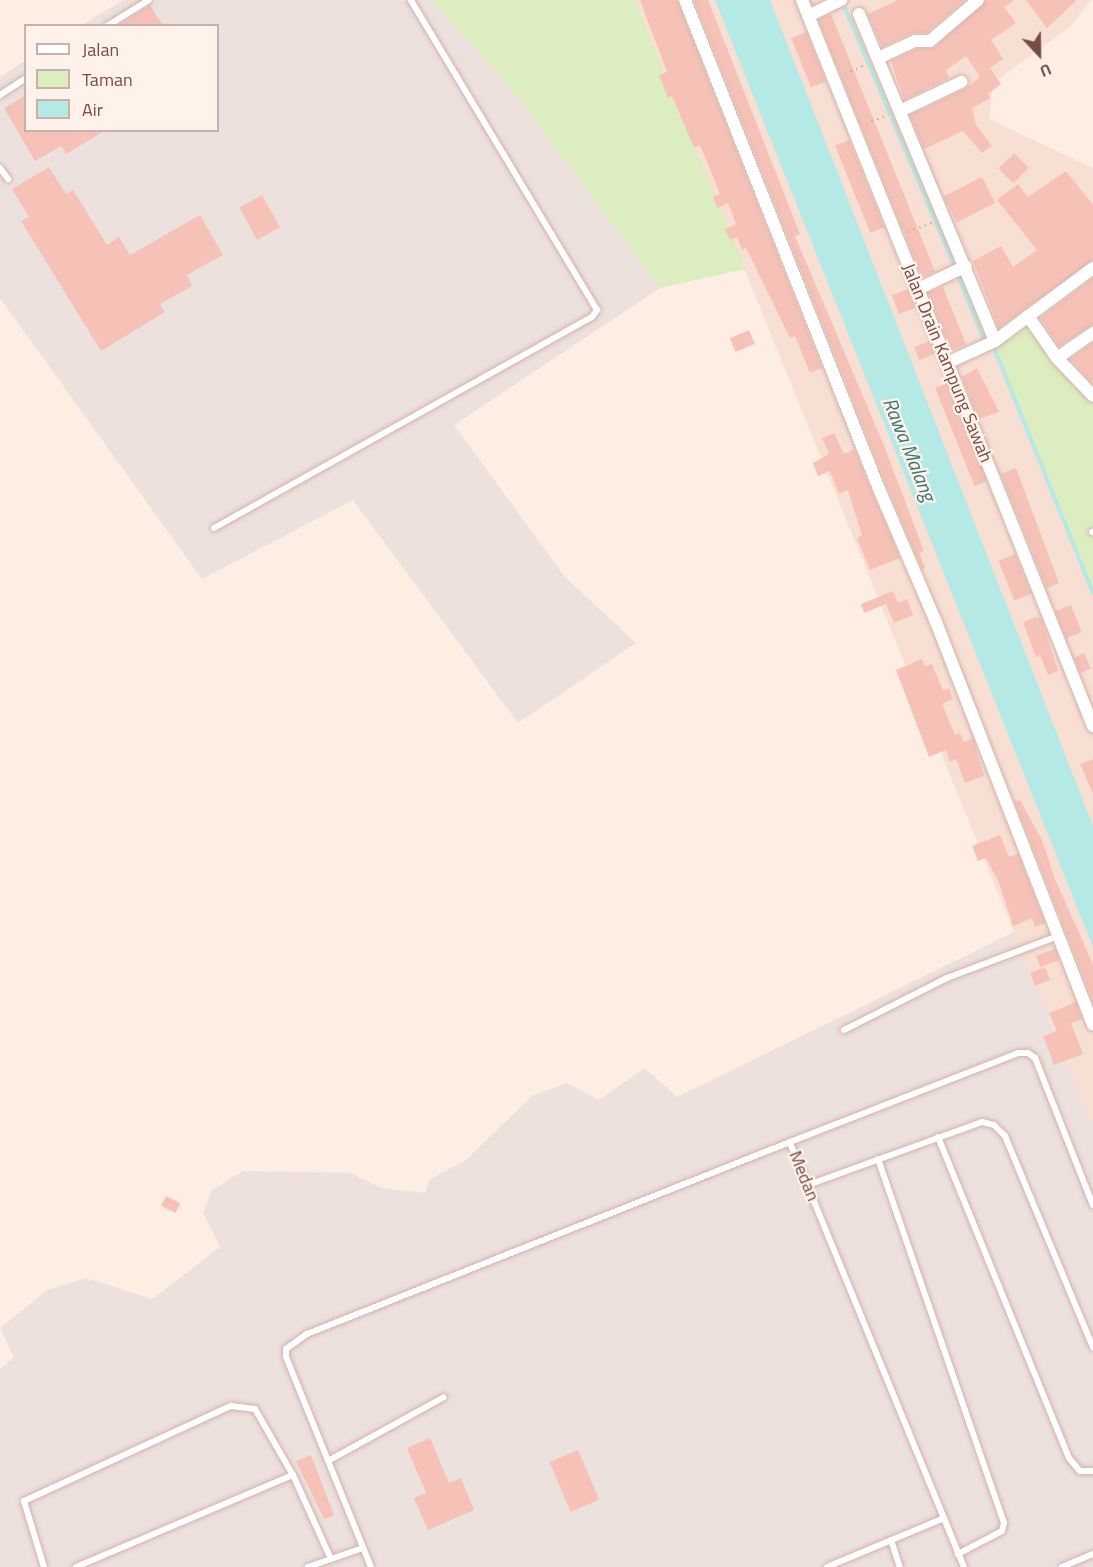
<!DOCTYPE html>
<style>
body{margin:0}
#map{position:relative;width:1093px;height:1567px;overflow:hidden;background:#feede2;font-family:"Titillium Web",sans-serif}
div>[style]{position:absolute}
.residential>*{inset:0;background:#f8dfd3}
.industrial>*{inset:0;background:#ede1dd}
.green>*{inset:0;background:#dcedc0}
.water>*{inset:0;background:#b5e9e5}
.stream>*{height:4px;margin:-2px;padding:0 2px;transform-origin:2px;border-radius:2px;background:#b5e9e5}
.building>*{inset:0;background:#f6c2b8;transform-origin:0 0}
.path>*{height:2px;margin-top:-1px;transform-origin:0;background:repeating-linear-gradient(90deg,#dba59b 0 1.5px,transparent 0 6px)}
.roads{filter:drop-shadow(0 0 2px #d2b3aa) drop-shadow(0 0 2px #d2b3aa)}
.service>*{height:6px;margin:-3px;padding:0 3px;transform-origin:3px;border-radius:3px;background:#fff}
.minor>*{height:12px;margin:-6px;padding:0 6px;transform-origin:6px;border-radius:6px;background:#fff}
span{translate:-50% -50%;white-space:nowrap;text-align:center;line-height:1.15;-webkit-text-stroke:4.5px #fff2ea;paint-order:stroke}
.street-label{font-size:18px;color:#784c46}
.water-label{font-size:20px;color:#367773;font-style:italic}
.legend{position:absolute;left:24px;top:24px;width:195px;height:108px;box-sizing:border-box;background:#fff2ea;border:2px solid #c9b0a8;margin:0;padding:8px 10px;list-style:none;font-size:18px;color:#784c46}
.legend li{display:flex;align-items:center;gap:12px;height:30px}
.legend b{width:30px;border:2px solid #c9b0a8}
.north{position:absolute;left:1009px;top:24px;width:60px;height:60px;-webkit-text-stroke:4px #fff2ea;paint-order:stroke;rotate:158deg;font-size:16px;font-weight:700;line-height:24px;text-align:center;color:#784c46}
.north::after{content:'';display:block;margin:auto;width:21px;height:27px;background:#784c46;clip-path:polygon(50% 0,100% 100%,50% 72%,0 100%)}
</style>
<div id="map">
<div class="residential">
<i style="clip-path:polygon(635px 0,1091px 0,1070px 27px,993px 83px,989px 119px,1093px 168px,1093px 399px,1066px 525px,1093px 593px,1093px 1127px)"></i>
</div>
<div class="industrial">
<i style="clip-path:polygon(123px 0,432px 0,514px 92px,660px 288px,454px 425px,565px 577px,636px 643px,518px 723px,353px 500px,202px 579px,0 298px,0 77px,25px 61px,26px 130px,218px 130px,218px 26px,82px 25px)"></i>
<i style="clip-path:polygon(1014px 932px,1093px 1127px,1093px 1567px,0 1567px,0 1369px,14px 1357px,0 1328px,47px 1290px,86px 1278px,152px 1299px,220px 1247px,203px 1213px,212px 1190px,243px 1171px,350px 1173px,381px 1188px,425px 1193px,429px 1180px,466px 1160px,532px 1096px,567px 1083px,599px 1100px,645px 1068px,677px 1097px)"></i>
</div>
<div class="green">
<i style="clip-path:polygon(432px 0,635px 0,745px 269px,660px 288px,514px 92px)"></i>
<i style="clip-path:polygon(1029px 319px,1093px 399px,1093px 593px,994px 348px)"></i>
</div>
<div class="water">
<i style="clip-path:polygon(715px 0,770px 0,1093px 826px,1093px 947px)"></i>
</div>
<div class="stream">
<i style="left:842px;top:1px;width:289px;rotate:67deg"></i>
<i style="left:957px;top:274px;width:74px;rotate:67.6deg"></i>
<i style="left:989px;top:348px;width:5px"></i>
<i style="left:994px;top:348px;width:264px;rotate:68deg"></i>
</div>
<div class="building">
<i style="clip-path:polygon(640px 0,677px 0,822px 368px,810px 373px,795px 336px,790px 338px,746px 248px,742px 250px,737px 237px,730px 240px,725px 229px,736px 224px,728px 203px,717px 208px,713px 197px,720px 194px,700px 145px,694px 148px,672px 96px,668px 98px,659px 75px,667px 72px)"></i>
<i style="clip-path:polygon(694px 0,708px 0,800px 234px,795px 236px,883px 443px,924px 551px,919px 553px,925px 568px,922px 569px,887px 486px)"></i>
<i style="clip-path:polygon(898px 0,965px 0,927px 33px,912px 33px,882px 47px,868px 14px)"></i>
<i style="clip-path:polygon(986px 0,1014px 0,1004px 7px,1016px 23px,991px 40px,1003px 59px,990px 68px,1001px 84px,988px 94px,990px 98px,972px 108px,976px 125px,992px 146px,982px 153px,963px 131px,924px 149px,910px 115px,965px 89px,980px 77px,966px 56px,946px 70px,949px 78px,904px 100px,891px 61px,917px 49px,935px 47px)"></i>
<i style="clip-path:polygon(1026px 0,1077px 0,1047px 28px)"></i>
<i style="clip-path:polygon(150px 5px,163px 26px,118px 26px)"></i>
<i style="left:831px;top:14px;width:278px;height:14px;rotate:68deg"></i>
<i style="left:806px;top:32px;width:53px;height:16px;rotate:68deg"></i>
<i style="clip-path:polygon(26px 95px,26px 130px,106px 130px,66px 154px,61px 146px,35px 161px,4px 108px)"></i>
<i style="left:849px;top:140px;width:94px;height:15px;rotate:68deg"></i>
<i style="left:1014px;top:153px;width:21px;height:22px;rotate:45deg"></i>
<i style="clip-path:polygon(49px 167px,66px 194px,73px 190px,107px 245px,119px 237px,130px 255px,200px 215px,223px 255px,187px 275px,192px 286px,160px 304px,165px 312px,101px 351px,21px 221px,29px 217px,12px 189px)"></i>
<i style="clip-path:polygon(1066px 171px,1093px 205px,1093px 260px,999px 328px,973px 261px,1001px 246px,1013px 267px,1037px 250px,997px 200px,1018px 184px,1028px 197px)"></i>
<i style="left:982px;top:177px;width:29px;height:43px;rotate:63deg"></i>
<i style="left:262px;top:195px;width:37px;height:26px;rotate:61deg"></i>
<i style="clip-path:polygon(1093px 278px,1093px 325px,1059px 346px,1040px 318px)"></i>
<i style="left:943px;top:287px;width:62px;height:16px;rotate:68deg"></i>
<i style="left:909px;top:289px;width:20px;height:18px;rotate:70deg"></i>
<i style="left:749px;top:330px;width:15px;height:21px;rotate:67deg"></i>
<i style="left:930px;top:341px;width:14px;height:17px;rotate:69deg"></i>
<i style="clip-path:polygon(1093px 343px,1093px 384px,1070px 359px)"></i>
<i style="clip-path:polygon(977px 368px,999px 412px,979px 419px,962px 377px)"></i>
<i style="left:947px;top:383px;width:106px;height:13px;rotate:68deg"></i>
<i style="clip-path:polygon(834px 433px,844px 454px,854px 449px,900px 558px,870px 570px,857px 538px,862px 535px,848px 490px,839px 494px,830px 471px,818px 476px,813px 463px,829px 454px,822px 438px)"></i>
<i style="clip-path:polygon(1016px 468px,1059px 583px,1047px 588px,1001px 474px)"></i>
<i style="left:1015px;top:554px;width:43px;height:18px;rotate:68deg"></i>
<i style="clip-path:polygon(893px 591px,898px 603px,907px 599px,913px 615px,894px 623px,886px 604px,864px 613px,861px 604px)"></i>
<i style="left:1071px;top:605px;width:29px;height:17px;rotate:68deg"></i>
<i style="clip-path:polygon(1036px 617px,1041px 618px,1058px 671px,1048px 675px,1040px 655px,1036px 657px,1023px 622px)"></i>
<i style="left:1084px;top:653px;width:17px;height:11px;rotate:66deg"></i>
<i style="clip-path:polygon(922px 659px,925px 666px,932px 664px,943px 690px,949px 688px,953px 699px,942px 704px,955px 735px,960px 733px,964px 742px,973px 738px,984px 776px,965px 783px,956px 759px,950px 762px,946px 750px,929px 757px,896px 670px)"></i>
<i style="clip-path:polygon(1093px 759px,1093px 794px,1080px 764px)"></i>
<i style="clip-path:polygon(1020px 800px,1042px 840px,1055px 879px,1093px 964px,1093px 1001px,1015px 802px)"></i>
<i style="clip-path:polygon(1000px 835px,1009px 857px,1018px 854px,1045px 923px,1035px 927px,1032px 918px,1013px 926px,999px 883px,986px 858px,978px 861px,972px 846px)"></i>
<i style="left:1055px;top:949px;width:12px;height:20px;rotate:70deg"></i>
<i style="left:1045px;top:967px;width:14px;height:16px;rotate:69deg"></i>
<i style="clip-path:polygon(1076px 1002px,1082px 1019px,1071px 1023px,1083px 1054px,1054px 1065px,1043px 1036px,1057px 1031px,1049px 1013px)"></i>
<i style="left:166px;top:1196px;width:16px;height:11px;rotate:27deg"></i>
<i style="clip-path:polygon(430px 1438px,449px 1483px,461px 1478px,474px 1510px,428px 1530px,414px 1498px,426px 1493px,407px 1448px)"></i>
<i style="left:578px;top:1450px;width:54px;height:31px;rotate:67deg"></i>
<i style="clip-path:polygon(311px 1455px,334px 1515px,324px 1519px,296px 1461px)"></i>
</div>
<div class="path">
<i style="left:845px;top:74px;width:24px;rotate:-24deg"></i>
<i style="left:866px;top:124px;width:24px;rotate:-22deg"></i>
<i style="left:908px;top:232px;width:28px;rotate:-21deg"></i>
</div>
<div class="roads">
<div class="service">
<i style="left:107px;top:26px;width:49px;rotate:-31.8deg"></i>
<i style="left:0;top:95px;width:31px;rotate:-33deg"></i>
<i style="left:0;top:168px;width:14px;rotate:54deg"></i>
<i style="left:214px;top:528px;width:433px;rotate:-29.2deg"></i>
<i style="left:592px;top:317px;width:9px;rotate:-54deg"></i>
<i style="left:597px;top:310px;width:362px;rotate:-121deg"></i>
<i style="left:1092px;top:532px;width:1px"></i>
<i style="left:844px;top:1030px;width:115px;rotate:-26.8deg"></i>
<i style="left:947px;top:978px;width:119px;rotate:-20.7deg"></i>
<i style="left:938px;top:1137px;width:347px;rotate:67.8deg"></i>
<i style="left:1069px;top:1458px;width:17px;rotate:50deg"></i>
<i style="left:1080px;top:1471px;width:13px"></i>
<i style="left:878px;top:1159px;width:385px;rotate:70.9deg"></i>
<i style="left:1004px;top:1523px;width:8px;rotate:104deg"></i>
<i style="left:1002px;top:1531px;width:50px;rotate:152.4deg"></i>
<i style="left:808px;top:1185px;width:185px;rotate:-19.9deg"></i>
<i style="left:982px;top:1122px;width:12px;rotate:14deg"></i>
<i style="left:994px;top:1125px;width:16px;rotate:45deg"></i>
<i style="left:1005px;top:1136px;width:229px;rotate:67.4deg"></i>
<i style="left:328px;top:1461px;width:132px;rotate:-28.9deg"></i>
<i style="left:891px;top:1540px;width:28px;rotate:72deg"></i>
<i style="left:44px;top:1567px;width:69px;rotate:-106.9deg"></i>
<i style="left:24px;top:1501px;width:228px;rotate:-24.7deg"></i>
<i style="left:231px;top:1406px;width:24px;rotate:7deg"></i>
<i style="left:255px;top:1409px;width:76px;rotate:60.1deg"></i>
<i style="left:76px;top:1567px;width:236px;rotate:-23deg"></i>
<i style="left:293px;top:1475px;width:92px;rotate:65.7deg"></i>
<i style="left:308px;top:1567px;width:58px;rotate:-19.1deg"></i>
<i style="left:371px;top:1567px;width:227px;rotate:-112deg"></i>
<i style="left:286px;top:1357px;width:8px;rotate:-90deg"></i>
<i style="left:286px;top:1349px;width:26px;rotate:-36deg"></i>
<i style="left:307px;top:1334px;width:520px;rotate:-21.68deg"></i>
<i style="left:827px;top:1567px;width:127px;rotate:-22.7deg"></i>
<i style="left:964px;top:1567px;width:459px;rotate:-112.3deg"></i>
<i style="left:790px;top:1142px;width:245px;rotate:-21.3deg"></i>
<i style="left:1018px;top:1053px;width:10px"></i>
<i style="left:1028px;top:1053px;width:9px;rotate:36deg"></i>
<i style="left:1035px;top:1058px;width:158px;rotate:68.5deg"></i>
<i style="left:1062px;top:1567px;width:34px;rotate:-23deg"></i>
</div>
<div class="minor">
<i style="left:685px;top:0;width:526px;rotate:68.36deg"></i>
<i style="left:879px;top:489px;width:145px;rotate:66.8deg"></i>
<i style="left:936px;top:622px;width:432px;rotate:68.7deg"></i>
<i style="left:802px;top:0;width:782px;rotate:68.16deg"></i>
<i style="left:859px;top:14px;width:354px;rotate:67.4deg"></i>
<i style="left:808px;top:16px;width:37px;rotate:-26deg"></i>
<i style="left:878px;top:58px;width:41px;rotate:-24.7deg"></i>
<i style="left:915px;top:41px;width:15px"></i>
<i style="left:930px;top:41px;width:63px;rotate:-40.5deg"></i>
<i style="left:900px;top:111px;width:68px;rotate:-25.4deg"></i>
<i style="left:918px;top:289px;width:53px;rotate:-25.6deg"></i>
<i style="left:1028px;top:316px;width:51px;rotate:55.4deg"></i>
<i style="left:1057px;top:358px;width:52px;rotate:46.5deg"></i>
<i style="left:1057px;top:358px;width:44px;rotate:-34.8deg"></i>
<i style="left:949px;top:362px;width:51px;rotate:-24.5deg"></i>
<i style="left:995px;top:341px;width:122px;rotate:-36.7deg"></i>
</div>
</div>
<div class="street-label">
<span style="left:947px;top:363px;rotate:68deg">Jalan Drain Kampung Sawah</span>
<span style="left:804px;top:1176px;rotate:68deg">Medan</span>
</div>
<div class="water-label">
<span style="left:910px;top:449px;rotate:68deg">Rawa Malang</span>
</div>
<ul class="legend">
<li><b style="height:8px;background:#fff"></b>Jalan</li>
<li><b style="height:16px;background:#dcedc0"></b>Taman</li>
<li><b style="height:16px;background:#b5e9e5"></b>Air</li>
</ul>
<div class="north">U</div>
</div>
